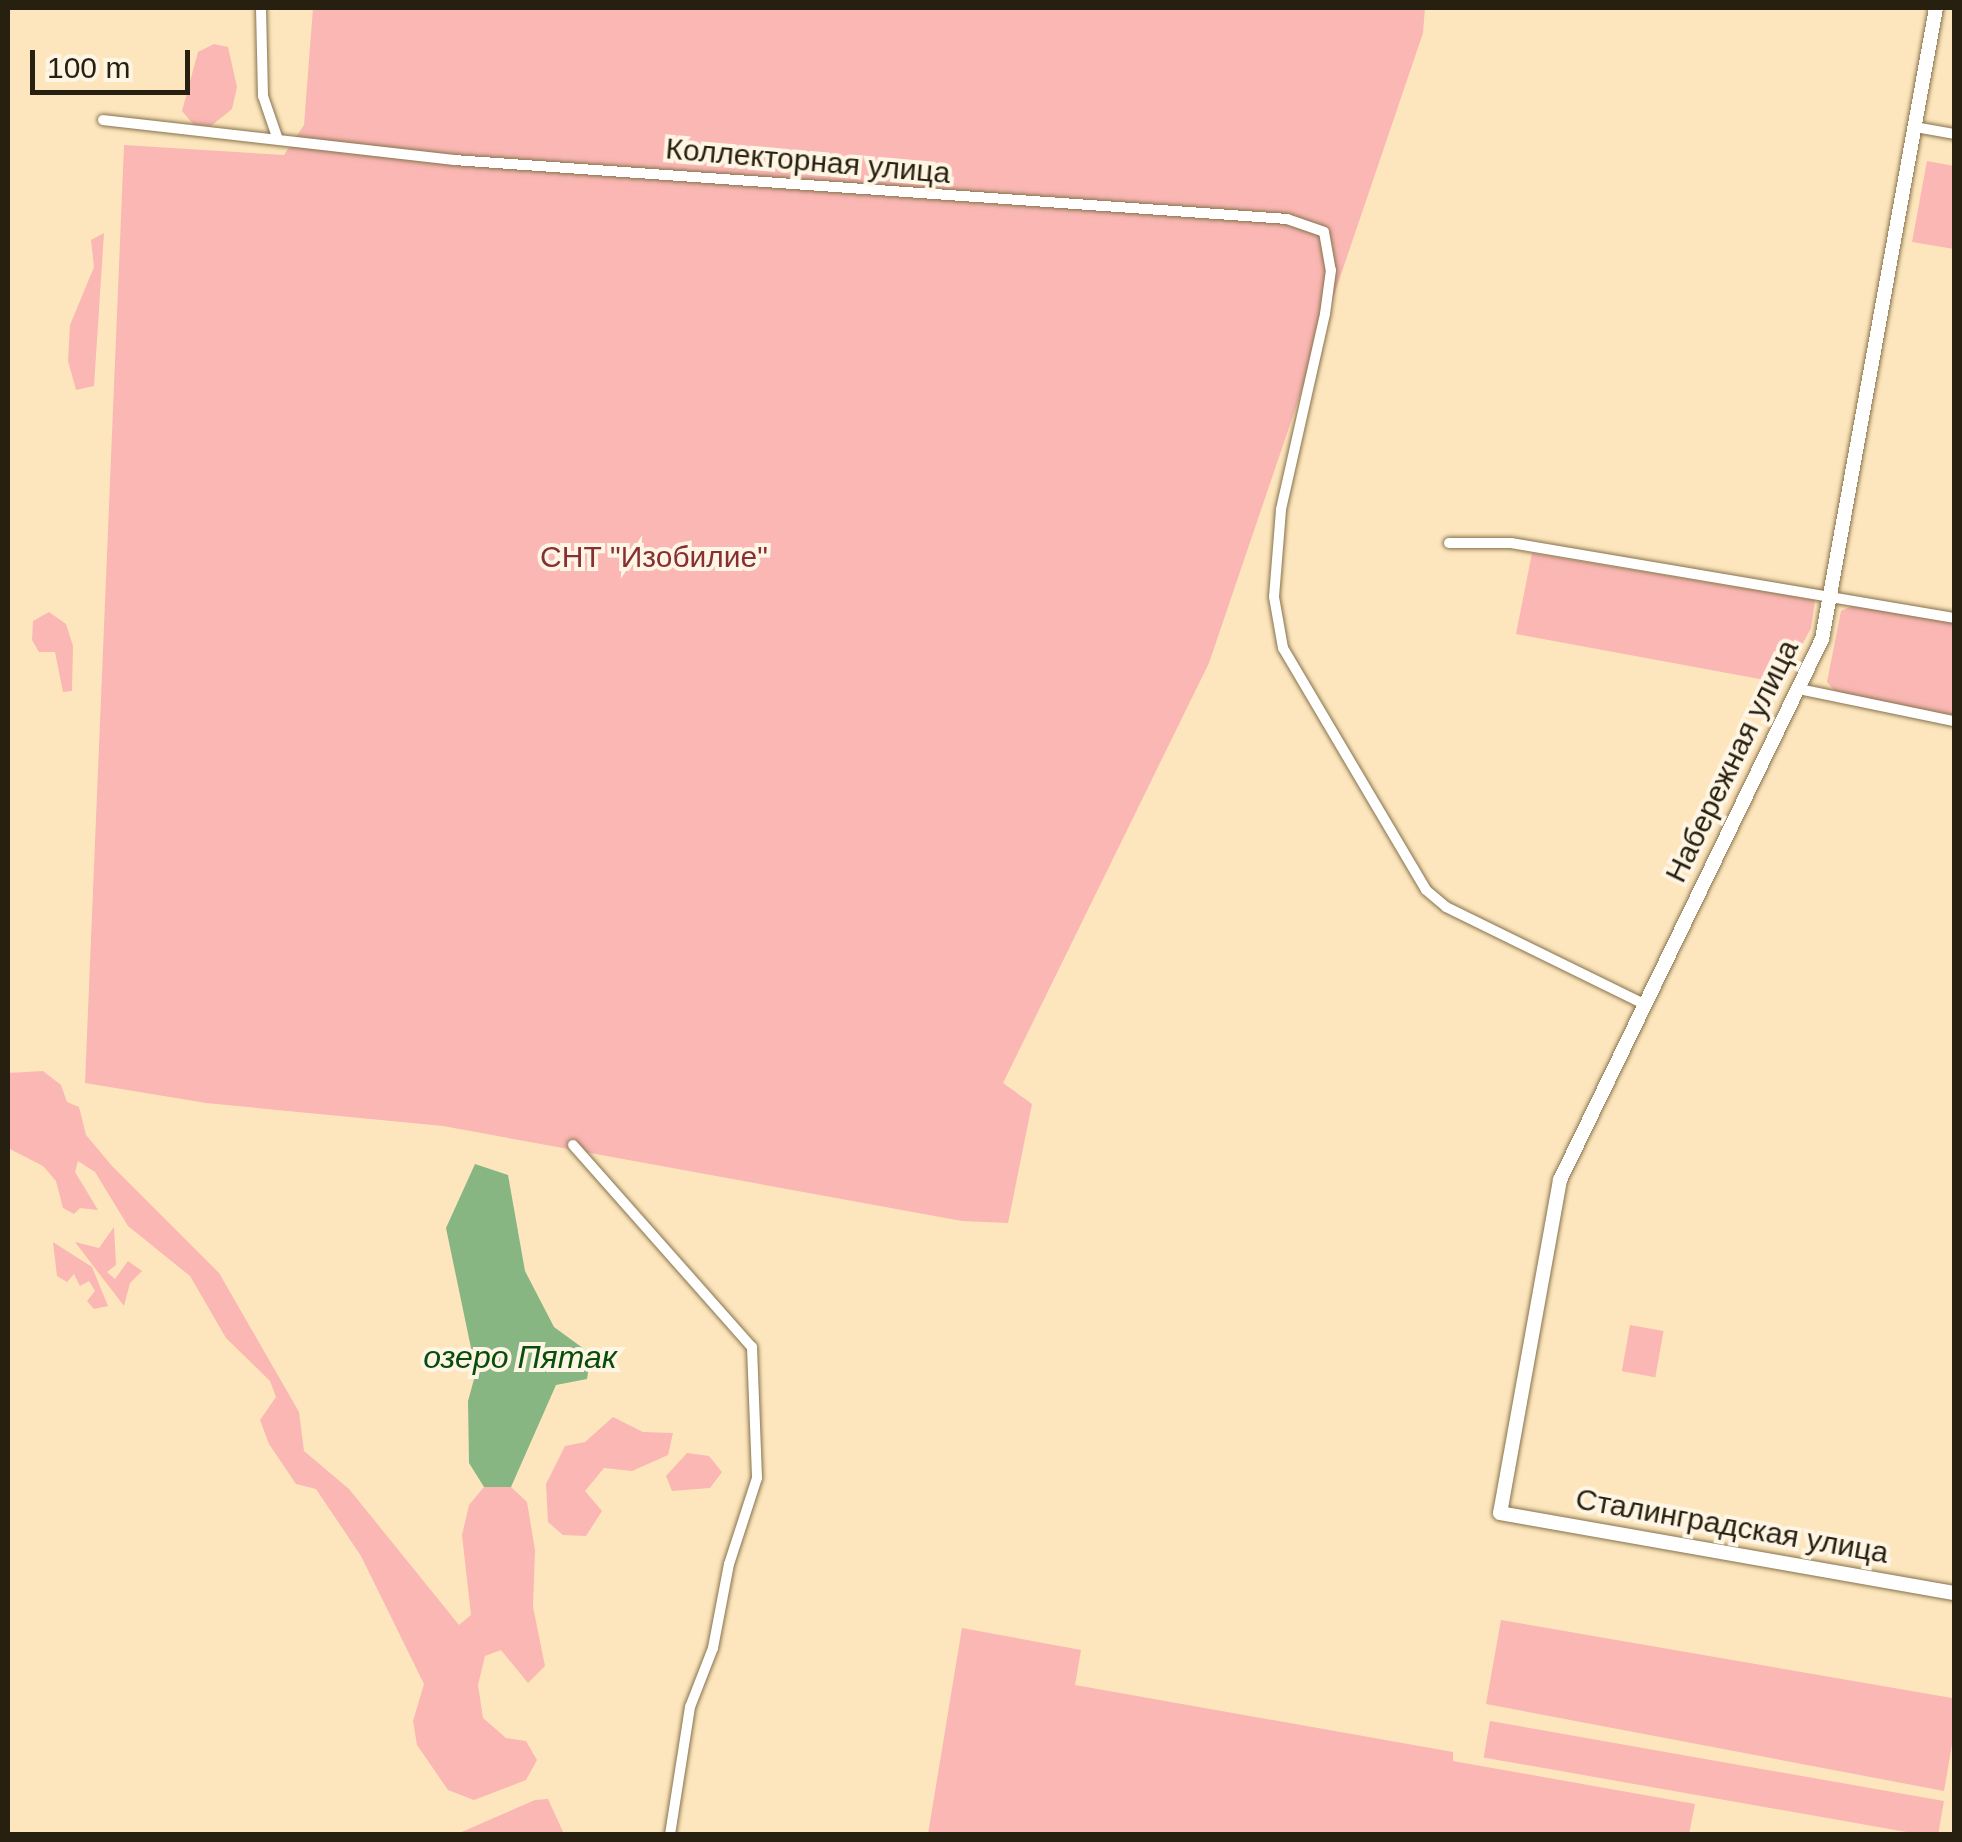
<!DOCTYPE html>
<meta charset="utf-8">
<style>
body{margin:0}
#map{position:relative;width:1962px;height:1842px;overflow:hidden;background:#fde6bd;font-family:Arial,sans-serif}
div>[style]{position:absolute}
.green>*{inset:0;background:#fab7b3;transform-origin:0 0}
.water>*{inset:0;background:#87b683}
.roads{filter:drop-shadow(0 0 2px #86724c) drop-shadow(0 0 2px #86724c)}
.minor>*{height:10px;margin:-5px;padding:0 5px;transform-origin:5px;border-radius:5px;background:#fff}
.tertiary>*{height:14px;margin:-7px;padding:0 7px;transform-origin:7px;border-radius:7px;background:#fff}
span{translate:-50% -50%;white-space:nowrap;text-align:center;line-height:1.15;-webkit-text-stroke:8px #fef5e5;paint-order:stroke}
.street-label{font-size:30px;color:#271f0f}
.park-label{font-size:30px;color:#863031}
.water-label{font-size:32px;color:#084e0a;font-style:italic}
.frame{position:absolute;inset:0;border:10px solid #271f0f;pointer-events:none}
.scale{position:absolute;left:30px;top:50px;width:160px;height:45px;box-sizing:border-box;border:5px solid #271f0f;border-top:0;padding-left:12px;font-size:30px;line-height:35px;white-space:nowrap;color:#271f0f;-webkit-text-stroke:8px #fef5e5;paint-order:stroke}
</style>
<div id="map">
<div class="green">
<i style="clip-path:polygon(313px 8px,1425px 8px,1423px 33px,1209px 663px,1003px 1083px,1032px 1104px,1008px 1223px,962px 1221px,443px 1126px,206px 1103px,85px 1083px,124px 145px,284px 155px,304px 125px)"></i>
<i style="clip-path:polygon(214px 44px,228px 47px,237px 87px,232px 109px,211px 126px,194px 125px,182px 111px,198px 52px)"></i>
<i style="clip-path:polygon(1927px 161px,1954px 166px,1954px 249px,1912px 242px)"></i>
<i style="clip-path:polygon(104px 233px,94px 386px,76px 390px,68px 361px,70px 325px,94px 267px,91px 240px)"></i>
<i style="clip-path:polygon(1532px 553px,1815px 600px,1811px 628px,1782px 683px,1516px 634px)"></i>
<i style="clip-path:polygon(1854px 605px,1954px 620px,1954px 716px,1838px 695px,1827px 682px,1841px 611px)"></i>
<i style="clip-path:polygon(49px 612px,66px 624px,73px 646px,72px 691px,63px 692px,55px 652px,39px 652px,32px 640px,33px 621px)"></i>
<i style="clip-path:polygon(43px 1071px,61px 1085px,67px 1102px,79px 1107px,86px 1135px,112px 1166px,219px 1273px,299px 1412px,304px 1451px,349px 1489px,459px 1625px,471px 1615px,462px 1535px,469px 1505px,484px 1487px,511px 1487px,527px 1502px,535px 1550px,533px 1607px,545px 1666px,528px 1683px,501px 1650px,485px 1656px,478px 1685px,483px 1718px,506px 1738px,526px 1741px,537px 1760px,526px 1780px,474px 1800px,448px 1790px,417px 1745px,413px 1721px,424px 1684px,361px 1556px,316px 1489px,296px 1484px,269px 1444px,260px 1420px,276px 1397px,270px 1381px,226px 1338px,190px 1276px,128px 1226px,95px 1172px,78px 1161px,75px 1172px,98px 1210px,80px 1208px,74px 1214px,63px 1208px,56px 1181px,43px 1166px,8px 1148px,8px 1073px)"></i>
<i style="clip-path:polygon(114px 1227px,116px 1265px,107px 1272px,115px 1279px,128px 1261px,142px 1271px,130px 1283px,124px 1306px,75px 1242px,99px 1248px)"></i>
<i style="clip-path:polygon(53px 1242px,92px 1267px,108px 1306px,94px 1309px,87px 1301px,95px 1291px,89px 1281px,80px 1286px,74px 1274px,67px 1282px,57px 1276px)"></i>
<i style="left:1630px;top:1325px;width:34px;height:47px;rotate:10deg"></i>
<i style="clip-path:polygon(613px 1417px,643px 1432px,673px 1433px,668px 1455px,632px 1471px,604px 1468px,585px 1491px,602px 1511px,586px 1536px,563px 1535px,548px 1522px,546px 1484px,565px 1446px,585px 1442px)"></i>
<i style="clip-path:polygon(687px 1453px,709px 1456px,722px 1472px,710px 1488px,672px 1491px,666px 1476px)"></i>
<i style="clip-path:polygon(1501px 1620px,1952px 1698px,1954px 1733px,1944px 1791px,1486px 1704px)"></i>
<i style="clip-path:polygon(962px 1628px,1081px 1650px,1075px 1685px,1453px 1752px,1453px 1761px,1695px 1804px,1689px 1834px,928px 1834px)"></i>
<i style="left:1490px;top:1721px;width:461px;height:37px;rotate:10deg"></i>
<i style="clip-path:polygon(548px 1799px,564px 1834px,457px 1834px,535px 1800px)"></i>
</div>
<div class="water">
<i style="clip-path:polygon(475px 1164px,508px 1175px,525px 1271px,554px 1327px,591px 1354px,587px 1379px,556px 1385px,511px 1487px,484px 1487px,469px 1463px,468px 1401px,476px 1372px,446px 1228px)"></i>
</div>
<div class="roads">
<div class="minor">
<i style="left:261px;top:8px;width:88px;rotate:88.7deg"></i>
<i style="left:263px;top:96px;width:43px;rotate:71.1deg"></i>
<i style="left:103px;top:120px;width:353px;rotate:6.5deg"></i>
<i style="left:454px;top:160px;width:835px;rotate:4.05deg"></i>
<i style="left:1287px;top:219px;width:39px;rotate:19deg"></i>
<i style="left:1324px;top:232px;width:39px;rotate:80deg"></i>
<i style="left:1331px;top:270px;width:44px;rotate:97.8deg"></i>
<i style="left:1325px;top:314px;width:201px;rotate:102.7deg"></i>
<i style="left:1281px;top:510px;width:87px;rotate:94.6deg"></i>
<i style="left:1274px;top:597px;width:52px;rotate:80deg"></i>
<i style="left:1283px;top:648px;width:281px;rotate:59.4deg"></i>
<i style="left:1426px;top:890px;width:26px;rotate:40deg"></i>
<i style="left:1446px;top:907px;width:220px;rotate:26.1deg"></i>
<i style="left:1915px;top:127px;width:40px;rotate:10deg"></i>
<i style="left:1449px;top:543px;width:62px"></i>
<i style="left:1511px;top:543px;width:449px;rotate:9.6deg"></i>
<i style="left:1799px;top:689px;width:158px;rotate:11.7deg"></i>
<i style="left:573px;top:1145px;width:270px;rotate:48.5deg"></i>
<i style="left:752px;top:1347px;width:131px;rotate:87.8deg"></i>
<i style="left:757px;top:1478px;width:90px;rotate:108deg"></i>
<i style="left:729px;top:1564px;width:86px;rotate:100.8deg"></i>
<i style="left:713px;top:1648px;width:63px;rotate:111.3deg"></i>
<i style="left:690px;top:1707px;width:129px;rotate:98.9deg"></i>
</div>
<div class="tertiary">
<i style="left:1936px;top:8px;width:641px;rotate:100.24deg"></i>
<i style="left:1822px;top:639px;width:601px;rotate:115.84deg"></i>
<i style="left:1560px;top:1180px;width:338px;rotate:100.2deg"></i>
<i style="left:1500px;top:1513px;width:461px;rotate:10deg"></i>
</div>
</div>
<div class="street-label">
<span style="left:808px;top:161px;rotate:5deg">Коллекторная улица</span>
<span style="left:1732px;top:761px;rotate:-64deg">Набережная улица</span>
<span style="left:1732px;top:1526px;rotate:10deg">Сталинградская улица</span>
</div>
<div class="park-label">
<span style="left:654px;top:557px">СНТ "Изобилие"</span>
</div>
<div class="water-label">
<span style="left:520px;top:1357px">озеро Пятак</span>
</div>
<div class="frame"></div>
<div class="scale">100 m</div>
</div>
